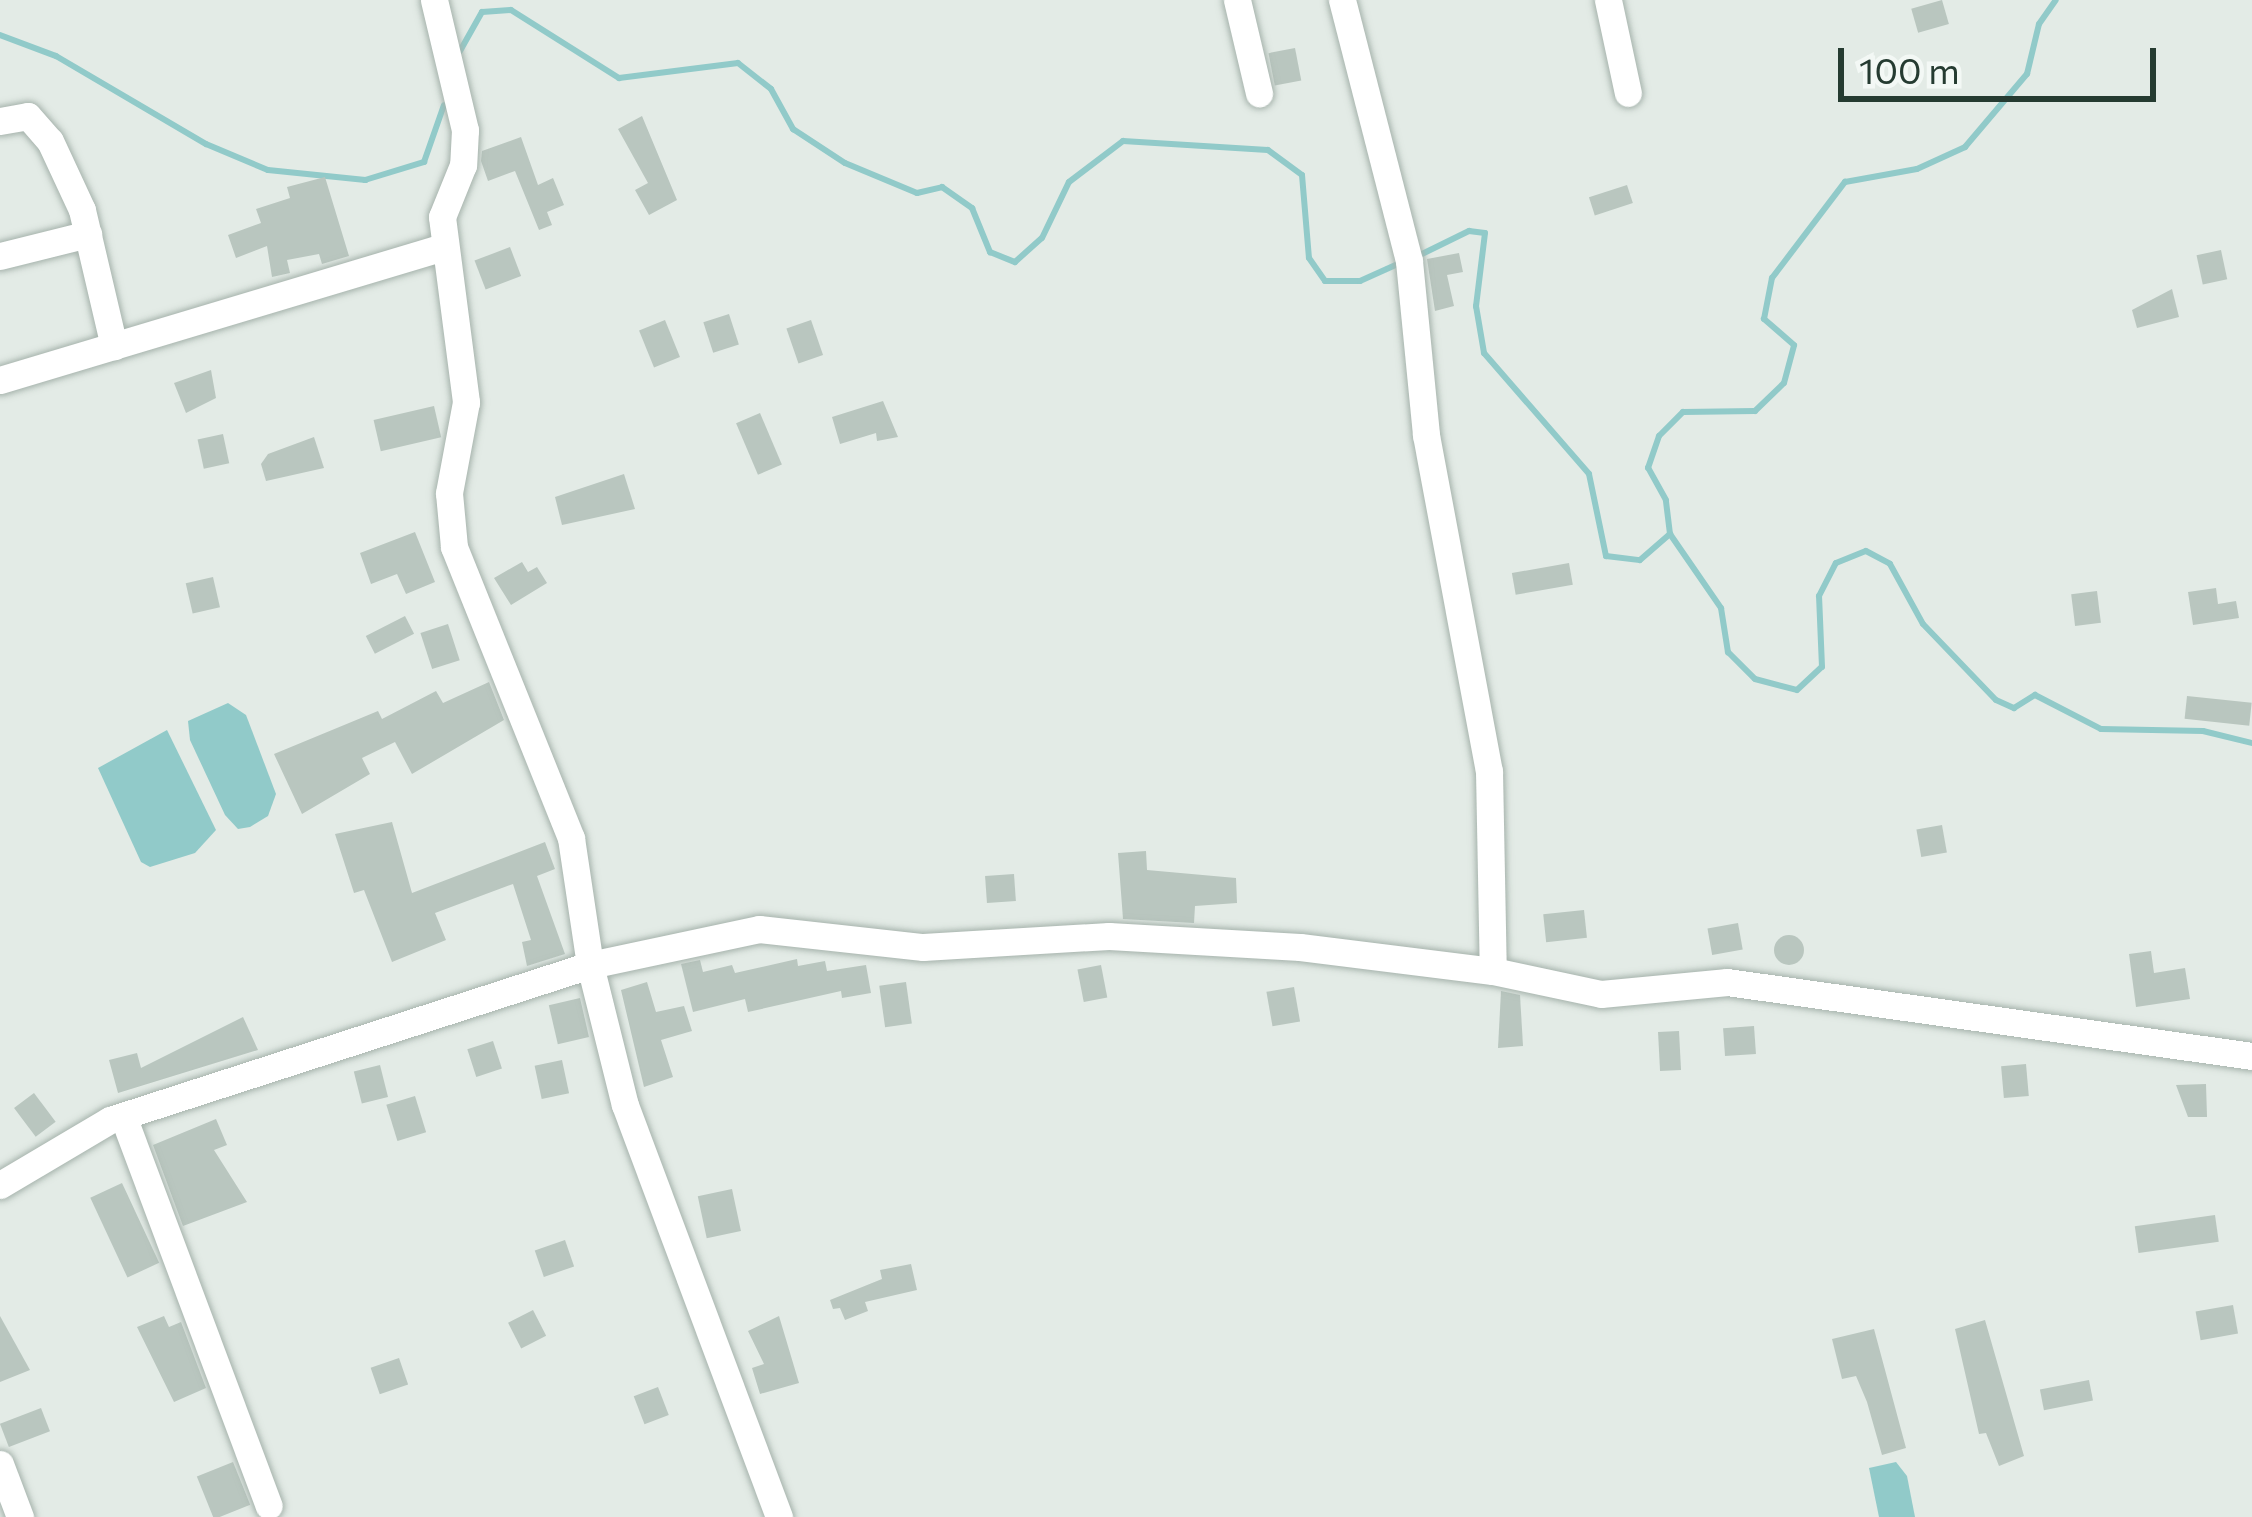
<!DOCTYPE html>
<style>
body{margin:0}
#map{position:relative;width:2252px;height:1517px;overflow:hidden;background:#e3ebe6;font-family:Commissioner,sans-serif}
div>[style]{position:absolute}
.water>*{inset:0;background:#91cac9}
.stream>*{height:6px;margin:-3px;padding:0 3px;transform-origin:3px;border-radius:3px;background:#91cac9}
.building>*{inset:0;background:#b9c6bf;transform-origin:0 0}
.round{border-radius:50%}
.roads{filter:drop-shadow(0 0 3px #a6b3ac) drop-shadow(0 0 3px #a6b3ac)}
.minor>*{height:27px;margin:-13.5px;padding:0 13.5px;transform-origin:13.5px;border-radius:13.5px;background:#fff}
span{translate:-50% -50%;white-space:nowrap;text-align:center;line-height:1.15;-webkit-text-stroke:9px #f3f8f5;paint-order:stroke}
.scale{position:absolute;left:1838px;top:48px;width:318px;height:54px;box-sizing:border-box;border:6px solid #253b31;border-top:0;padding-left:15px;font-size:36px;line-height:42px;white-space:nowrap;color:#253b31;-webkit-text-stroke:9px #f3f8f5;paint-order:stroke}
</style>
<div id="map">
<div class="water">
<i style="clip-path:polygon(228px 703px,246px 715px,276px 794px,268px 816px,250px 827px,238px 829px,225px 815px,190px 740px,188px 721px)"></i>
<i style="clip-path:polygon(167px 730px,216px 830px,195px 853px,150px 867px,141px 862px,98px 768px)"></i>
<i style="clip-path:polygon(1896px 1462px,1907px 1476px,1915px 1517px,1879px 1517px,1869px 1468px)"></i>
</div>
<div class="stream">
<i style="left:0;top:35px;width:60px;rotate:20.6deg"></i>
<i style="left:56px;top:56px;width:174px;rotate:30.4deg"></i>
<i style="left:206px;top:144px;width:67px;rotate:22.8deg"></i>
<i style="left:268px;top:170px;width:98px;rotate:5.9deg"></i>
<i style="left:365px;top:180px;width:62px;rotate:-17deg"></i>
<i style="left:424px;top:162px;width:60px;rotate:-70.7deg"></i>
<i style="left:460px;top:51px;width:45px;rotate:-60.6deg"></i>
<i style="left:482px;top:12px;width:29px;rotate:-4deg"></i>
<i style="left:511px;top:10px;width:128px;rotate:32.2deg"></i>
<i style="left:619px;top:78px;width:120px;rotate:-7.2deg"></i>
<i style="left:738px;top:63px;width:42px;rotate:38.2deg"></i>
<i style="left:771px;top:89px;width:46px;rotate:61.2deg"></i>
<i style="left:793px;top:129px;width:62px;rotate:33.2deg"></i>
<i style="left:845px;top:163px;width:78px;rotate:22.6deg"></i>
<i style="left:917px;top:193px;width:26px;rotate:-13deg"></i>
<i style="left:942px;top:187px;width:37px;rotate:35deg"></i>
<i style="left:972px;top:208px;width:48px;rotate:67.8deg"></i>
<i style="left:990px;top:252px;width:27px;rotate:22deg"></i>
<i style="left:1015px;top:262px;width:36px;rotate:-42deg"></i>
<i style="left:1042px;top:238px;width:62px;rotate:-64.3deg"></i>
<i style="left:1069px;top:182px;width:68px;rotate:-37.2deg"></i>
<i style="left:1123px;top:141px;width:145px;rotate:3.6deg"></i>
<i style="left:1268px;top:150px;width:42px;rotate:36.3deg"></i>
<i style="left:1302px;top:175px;width:83px;rotate:85.2deg"></i>
<i style="left:1309px;top:258px;width:28px;rotate:55deg"></i>
<i style="left:1325px;top:281px;width:35px"></i>
<i style="left:1360px;top:281px;width:42px;rotate:-24.1deg"></i>
<i style="left:1420px;top:255px;width:55px;rotate:-26.1deg"></i>
<i style="left:1469px;top:231px;width:16px;rotate:7deg"></i>
<i style="left:1485px;top:233px;width:74px;rotate:97deg"></i>
<i style="left:1476px;top:306px;width:48px;rotate:80.3deg"></i>
<i style="left:1484px;top:353px;width:160px;rotate:49deg"></i>
<i style="left:1589px;top:474px;width:84px;rotate:78.3deg"></i>
<i style="left:1606px;top:556px;width:34px;rotate:7deg"></i>
<i style="left:1640px;top:560px;width:40px;rotate:-41deg"></i>
<i style="left:1670px;top:534px;width:34px;rotate:-97deg"></i>
<i style="left:1666px;top:500px;width:37px;rotate:-119deg"></i>
<i style="left:1648px;top:468px;width:34px;rotate:-71deg"></i>
<i style="left:1659px;top:436px;width:34px;rotate:-45deg"></i>
<i style="left:1683px;top:412px;width:72px;rotate:-0.8deg"></i>
<i style="left:1755px;top:411px;width:40px;rotate:-44deg"></i>
<i style="left:1784px;top:383px;width:39px;rotate:-75deg"></i>
<i style="left:1794px;top:345px;width:40px;rotate:-139deg"></i>
<i style="left:1764px;top:319px;width:42px;rotate:-79deg"></i>
<i style="left:1772px;top:278px;width:121px;rotate:-52.8deg"></i>
<i style="left:1845px;top:182px;width:73px;rotate:-10.2deg"></i>
<i style="left:1917px;top:169px;width:53px;rotate:-24.6deg"></i>
<i style="left:1965px;top:147px;width:96px;rotate:-49.7deg"></i>
<i style="left:2027px;top:74px;width:51px;rotate:-76.5deg"></i>
<i style="left:2039px;top:24px;width:29px;rotate:-55deg"></i>
<i style="left:1670px;top:534px;width:90px;rotate:55.4deg"></i>
<i style="left:1721px;top:608px;width:45px;rotate:81deg"></i>
<i style="left:1728px;top:652px;width:38px;rotate:45deg"></i>
<i style="left:1755px;top:679px;width:43px;rotate:14.7deg"></i>
<i style="left:1797px;top:690px;width:34px;rotate:-43deg"></i>
<i style="left:1822px;top:667px;width:71px;rotate:-92.4deg"></i>
<i style="left:1819px;top:596px;width:37px;rotate:-63deg"></i>
<i style="left:1836px;top:563px;width:32px;rotate:-22deg"></i>
<i style="left:1866px;top:551px;width:27px;rotate:28deg"></i>
<i style="left:1890px;top:564px;width:68px;rotate:61.2deg"></i>
<i style="left:1923px;top:624px;width:105px;rotate:46.2deg"></i>
<i style="left:1996px;top:700px;width:20px;rotate:24deg"></i>
<i style="left:2014px;top:708px;width:25px;rotate:-32deg"></i>
<i style="left:2035px;top:695px;width:74px;rotate:27.3deg"></i>
<i style="left:2101px;top:729px;width:102px;rotate:1.1deg"></i>
<i style="left:2203px;top:731px;width:50px;rotate:13.8deg"></i>
</div>
<div class="building">
<i style="left:1942px;top:0;width:25px;height:32px;rotate:74deg"></i>
<i style="left:1295px;top:48px;width:33px;height:27px;rotate:79deg"></i>
<i style="clip-path:polygon(642px 116px,677px 200px,649px 215px,635px 190px,648px 183px,618px 129px)"></i>
<i style="clip-path:polygon(521px 137px,538px 185px,553px 178px,564px 205px,547px 212px,552px 225px,539px 230px,515px 171px,488px 181px,481px 161px,482px 151px)"></i>
<i style="clip-path:polygon(325px 177px,349px 256px,322px 264px,319px 254px,287px 260px,290px 273px,272px 277px,267px 246px,236px 258px,228px 235px,261px 223px,256px 209px,290px 198px,287px 187px)"></i>
<i style="left:1627px;top:185px;width:19px;height:40px;rotate:72deg"></i>
<i style="left:510px;top:247px;width:31px;height:38px;rotate:69deg"></i>
<i style="left:2221px;top:250px;width:30px;height:25px;rotate:78deg"></i>
<i style="clip-path:polygon(1459px 253px,1463px 272px,1447px 275px,1454px 306px,1435px 311px,1427px 259px)"></i>
<i style="clip-path:polygon(2172px 289px,2179px 317px,2137px 328px,2132px 310px)"></i>
<i style="left:729px;top:314px;width:32px;height:27px;rotate:72deg"></i>
<i style="left:665px;top:320px;width:40px;height:28px;rotate:68deg"></i>
<i style="left:811px;top:320px;width:37px;height:26px;rotate:71deg"></i>
<i style="clip-path:polygon(211px 370px,216px 398px,186px 413px,174px 383px)"></i>
<i style="clip-path:polygon(883px 401px,898px 437px,877px 441px,876px 433px,840px 444px,832px 417px)"></i>
<i style="left:434px;top:406px;width:32px;height:62px;rotate:77deg"></i>
<i style="left:760px;top:413px;width:56px;height:26px;rotate:67deg"></i>
<i style="left:223px;top:434px;width:30px;height:26px;rotate:78deg"></i>
<i style="clip-path:polygon(314px 437px,324px 468px,266px 481px,261px 464px,268px 454px)"></i>
<i style="clip-path:polygon(624px 474px,635px 509px,562px 525px,555px 497px)"></i>
<i style="clip-path:polygon(415px 532px,435px 582px,406px 594px,397px 574px,371px 584px,360px 553px)"></i>
<i style="clip-path:polygon(522px 562px,528px 572px,537px 567px,547px 583px,511px 605px,494px 578px)"></i>
<i style="left:1569px;top:563px;width:22px;height:58px;rotate:80deg"></i>
<i style="left:213px;top:577px;width:31px;height:28px;rotate:77deg"></i>
<i style="clip-path:polygon(2216px 588px,2218px 604px,2236px 601px,2239px 618px,2193px 625px,2188px 592px)"></i>
<i style="left:2097px;top:591px;width:32px;height:26px;rotate:83deg"></i>
<i style="left:405px;top:616px;width:20px;height:44px;rotate:63deg"></i>
<i style="left:448px;top:624px;width:38px;height:29px;rotate:72deg"></i>
<i style="clip-path:polygon(489px 682px,504px 720px,412px 774px,395px 742px,362px 758px,370px 774px,302px 814px,274px 754px,378px 711px,382px 719px,436px 691px,443px 703px)"></i>
<i style="left:2187px;top:696px;width:65px;height:23px;rotate:6deg"></i>
<i style="clip-path:polygon(392px 822px,412px 893px,545px 842px,555px 869px,537px 876px,565px 954px,527px 966px,522px 942px,531px 940px,513px 884px,435px 913px,446px 940px,392px 962px,364px 890px,354px 893px,335px 834px)"></i>
<i style="left:1942px;top:825px;width:28px;height:26px;rotate:80deg"></i>
<i style="clip-path:polygon(1146px 851px,1147px 870px,1236px 878px,1237px 903px,1195px 906px,1194px 923px,1123px 919px,1118px 853px)"></i>
<i style="left:1014px;top:874px;width:27px;height:29px;rotate:86deg"></i>
<i style="left:1584px;top:910px;width:28px;height:41px;rotate:84deg"></i>
<i style="left:1738px;top:923px;width:27px;height:31px;rotate:80deg"></i>
<i class="round" style="left:1774px;top:935px;width:30px;height:30px"></i>
<i style="clip-path:polygon(2151px 951px,2154px 973px,2185px 968px,2190px 999px,2136px 1007px,2129px 954px)"></i>
<i style="clip-path:polygon(797px 959px,798px 966px,825px 961px,827px 971px,866px 965px,871px 993px,842px 998px,841px 991px,748px 1012px,745px 999px,693px 1012px,681px 964px,700px 960px,703px 972px,732px 965px,735px 973px)"></i>
<i style="left:1101px;top:965px;width:33px;height:24px;rotate:79deg"></i>
<i style="clip-path:polygon(647px 982px,656px 1012px,684px 1006px,692px 1031px,661px 1040px,673px 1077px,644px 1087px,621px 990px)"></i>
<i style="left:906px;top:982px;width:42px;height:27px;rotate:82deg"></i>
<i style="left:1294px;top:987px;width:35px;height:28px;rotate:80deg"></i>
<i style="clip-path:polygon(1501px 991px,1520px 995px,1523px 1046px,1498px 1048px)"></i>
<i style="left:580px;top:998px;width:40px;height:32px;rotate:77deg"></i>
<i style="clip-path:polygon(243px 1017px,258px 1050px,118px 1093px,109px 1060px,137px 1053px,141px 1068px)"></i>
<i style="left:1754px;top:1026px;width:28px;height:31px;rotate:86deg"></i>
<i style="left:1679px;top:1031px;width:39px;height:21px;rotate:87deg"></i>
<i style="left:493px;top:1041px;width:29px;height:27px;rotate:72deg"></i>
<i style="left:562px;top:1060px;width:34px;height:28px;rotate:78deg"></i>
<i style="left:2026px;top:1064px;width:32px;height:25px;rotate:85deg"></i>
<i style="left:380px;top:1065px;width:33px;height:27px;rotate:76deg"></i>
<i style="clip-path:polygon(2206px 1084px,2207px 1117px,2188px 1117px,2176px 1085px)"></i>
<i style="left:34px;top:1093px;width:36px;height:25px;rotate:53deg"></i>
<i style="left:415px;top:1096px;width:38px;height:30px;rotate:73deg"></i>
<i style="clip-path:polygon(216px 1119px,227px 1145px,214px 1150px,247px 1202px,183px 1226px,153px 1145px)"></i>
<i style="left:122px;top:1183px;width:88px;height:35px;rotate:65deg"></i>
<i style="left:732px;top:1189px;width:43px;height:35px;rotate:78deg"></i>
<i style="left:2215px;top:1215px;width:27px;height:81px;rotate:82deg"></i>
<i style="left:565px;top:1240px;width:28px;height:32px;rotate:71deg"></i>
<i style="clip-path:polygon(911px 1264px,917px 1290px,865px 1302px,868px 1311px,845px 1320px,840px 1308px,833px 1309px,830px 1300px,882px 1279px,880px 1270px)"></i>
<i style="left:2233px;top:1305px;width:29px;height:38px;rotate:80deg"></i>
<i style="left:533px;top:1310px;width:29px;height:28px;rotate:63deg"></i>
<i style="clip-path:polygon(0 1316px,30px 1370px,0 1382px)"></i>
<i style="clip-path:polygon(164px 1316px,169px 1327px,181px 1322px,206px 1388px,174px 1402px,137px 1327px)"></i>
<i style="clip-path:polygon(779px 1316px,799px 1383px,760px 1394px,752px 1368px,764px 1364px,748px 1331px)"></i>
<i style="clip-path:polygon(1985px 1320px,2024px 1456px,1999px 1466px,1986px 1433px,1979px 1434px,1955px 1329px)"></i>
<i style="clip-path:polygon(1874px 1329px,1906px 1448px,1882px 1455px,1867px 1402px,1856px 1376px,1842px 1379px,1832px 1339px)"></i>
<i style="left:399px;top:1358px;width:28px;height:30px;rotate:71deg"></i>
<i style="left:2089px;top:1380px;width:21px;height:50px;rotate:79deg"></i>
<i style="left:658px;top:1387px;width:30px;height:26px;rotate:69deg"></i>
<i style="left:41px;top:1408px;width:25px;height:44px;rotate:69deg"></i>
<i style="left:233px;top:1462px;width:46px;height:39px;rotate:68deg"></i>
</div>
<div class="roads">
<div class="minor">
<i style="left:434px;top:0;width:134px;rotate:76.6deg"></i>
<i style="left:465px;top:130px;width:35px;rotate:93deg"></i>
<i style="left:463px;top:165px;width:56px;rotate:112deg"></i>
<i style="left:442px;top:217px;width:187px;rotate:82.6deg"></i>
<i style="left:466px;top:402px;width:93px;rotate:100.6deg"></i>
<i style="left:449px;top:493px;width:54px;rotate:84.7deg"></i>
<i style="left:454px;top:547px;width:314px;rotate:68.1deg"></i>
<i style="left:571px;top:838px;width:128px;rotate:81.5deg"></i>
<i style="left:590px;top:965px;width:144px;rotate:76deg"></i>
<i style="left:625px;top:1105px;width:440px;rotate:69.5deg"></i>
<i style="left:1237px;top:0;width:96px;rotate:76.7deg"></i>
<i style="left:1342px;top:0;width:269px;rotate:75.6deg"></i>
<i style="left:1409px;top:261px;width:175px;rotate:84.4deg"></i>
<i style="left:1426px;top:435px;width:342px;rotate:79.4deg"></i>
<i style="left:1489px;top:771px;width:200px;rotate:88.9deg"></i>
<i style="left:1608px;top:0;width:95px;rotate:77.9deg"></i>
<i style="left:0;top:121px;width:28px;rotate:-10deg"></i>
<i style="left:28px;top:116px;width:33px;rotate:49deg"></i>
<i style="left:50px;top:141px;width:76px;rotate:65.1deg"></i>
<i style="left:82px;top:210px;width:140px;rotate:76.8deg"></i>
<i style="left:0;top:256px;width:91px;rotate:-14deg"></i>
<i style="left:0;top:380px;width:462px;rotate:-16.7deg"></i>
<i style="left:123px;top:1116px;width:416px;rotate:69.5deg"></i>
<i style="left:0;top:1185px;width:128px;rotate:-30.6deg"></i>
<i style="left:110px;top:1120px;width:504px;rotate:-17.9deg"></i>
<i style="left:590px;top:965px;width:173px;rotate:-12deg"></i>
<i style="left:759px;top:929px;width:165px;rotate:6.3deg"></i>
<i style="left:923px;top:947px;width:186px;rotate:-3.4deg"></i>
<i style="left:1109px;top:936px;width:191px;rotate:3.3deg"></i>
<i style="left:1300px;top:947px;width:194px;rotate:7.1deg"></i>
<i style="left:1493px;top:971px;width:110px;rotate:12deg"></i>
<i style="left:1601px;top:994px;width:127px;rotate:-5.4deg"></i>
<i style="left:1727px;top:982px;width:530px;rotate:8.02deg"></i>
<i style="left:0;top:1464px;width:57px;rotate:69.3deg"></i>
</div>
</div>
<div class="scale">100 m</div>
</div>
